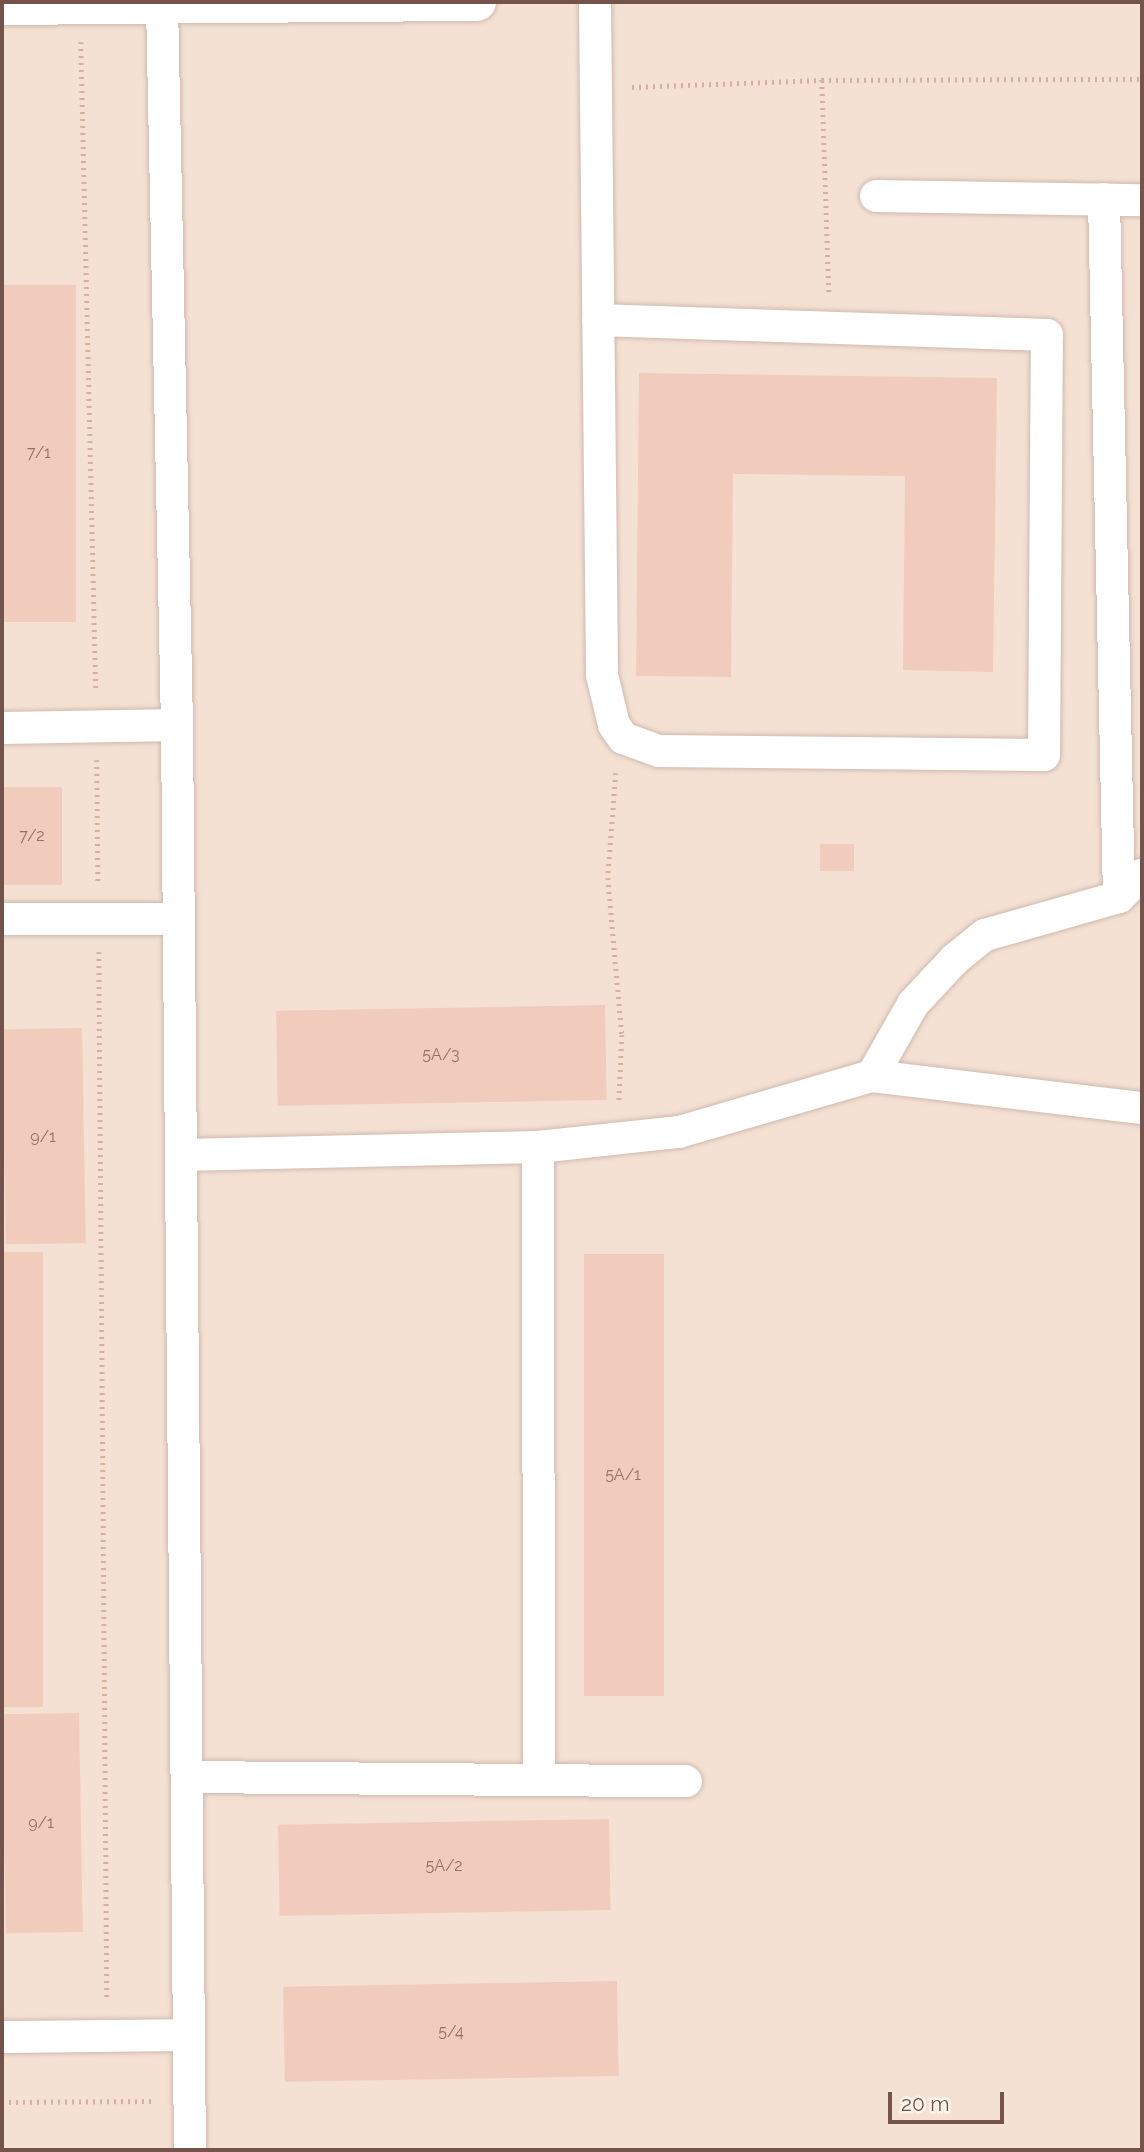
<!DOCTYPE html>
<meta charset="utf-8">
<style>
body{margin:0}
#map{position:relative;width:1144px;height:2152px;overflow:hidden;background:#fcf0e4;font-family:Raleway,sans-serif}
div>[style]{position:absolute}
.residential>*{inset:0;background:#f4e1d3;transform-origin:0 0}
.building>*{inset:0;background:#f1cbbc;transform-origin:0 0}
.path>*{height:4.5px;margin-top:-2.25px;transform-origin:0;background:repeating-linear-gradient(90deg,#d6af9f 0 2px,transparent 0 7px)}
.roads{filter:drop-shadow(0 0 2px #cfb9ae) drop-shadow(0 0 2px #cfb9ae)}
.street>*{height:32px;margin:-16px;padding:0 16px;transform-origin:16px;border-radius:16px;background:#fff}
.secondary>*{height:38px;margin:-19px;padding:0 19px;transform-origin:19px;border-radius:19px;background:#fff}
span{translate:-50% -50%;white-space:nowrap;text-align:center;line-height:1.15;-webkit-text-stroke:5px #fff5ea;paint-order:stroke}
.number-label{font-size:16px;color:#937266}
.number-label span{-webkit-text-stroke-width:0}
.frame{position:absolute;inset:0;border:4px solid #74544a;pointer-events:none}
.scale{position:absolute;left:888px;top:2092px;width:116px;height:32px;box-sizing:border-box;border:4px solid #74544a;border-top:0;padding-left:9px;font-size:21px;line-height:24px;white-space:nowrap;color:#74544a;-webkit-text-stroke:5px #fff5ea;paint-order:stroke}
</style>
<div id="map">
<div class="residential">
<i style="left:2px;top:2px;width:1140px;height:2148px"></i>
</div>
<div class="building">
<i style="left:2px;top:285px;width:74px;height:337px"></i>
<i style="clip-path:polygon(639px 373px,997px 378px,993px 672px,903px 670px,905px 476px,733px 474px,731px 677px,636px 676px)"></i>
<i style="left:2px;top:787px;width:60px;height:98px"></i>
<i style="left:820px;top:844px;width:34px;height:27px"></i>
<i style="left:605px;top:1005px;width:95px;height:329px;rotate:89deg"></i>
<i style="left:82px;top:1028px;width:215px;height:80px;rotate:89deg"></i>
<i style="left:2px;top:1252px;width:41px;height:455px"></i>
<i style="left:584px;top:1254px;width:80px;height:442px"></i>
<i style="left:79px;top:1713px;width:219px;height:77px;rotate:89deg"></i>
<i style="left:609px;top:1819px;width:91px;height:331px;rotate:89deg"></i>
<i style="left:617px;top:1981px;width:95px;height:334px;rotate:89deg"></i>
</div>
<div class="path">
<i style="left:81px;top:42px;width:649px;rotate:88.68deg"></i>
<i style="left:822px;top:80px;width:213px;rotate:88.1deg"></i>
<i style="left:632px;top:87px;width:190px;rotate:-2.1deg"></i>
<i style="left:822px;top:80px;width:320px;rotate:-0.2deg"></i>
<i style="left:97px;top:760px;width:124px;rotate:89.5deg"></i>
<i style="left:616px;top:773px;width:105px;rotate:94.4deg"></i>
<i style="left:608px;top:878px;width:158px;rotate:84.9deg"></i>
<i style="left:622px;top:1035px;width:68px;rotate:92.5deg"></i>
<i style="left:99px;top:952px;width:1048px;rotate:89.56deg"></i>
<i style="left:2px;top:2102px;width:152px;rotate:-0.4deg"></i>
</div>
<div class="roads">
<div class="street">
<i style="left:595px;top:2px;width:673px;rotate:89.4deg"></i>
<i style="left:602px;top:675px;width:51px;rotate:76.5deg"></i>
<i style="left:614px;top:725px;width:16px;rotate:55deg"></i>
<i style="left:623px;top:738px;width:38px;rotate:20deg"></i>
<i style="left:659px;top:751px;width:385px;rotate:0.6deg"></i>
<i style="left:1044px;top:755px;width:420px;rotate:-89.6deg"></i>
<i style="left:1047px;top:335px;width:449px;rotate:-178.1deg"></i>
<i style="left:162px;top:4px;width:721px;rotate:88.81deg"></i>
<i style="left:177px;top:725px;width:1425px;rotate:89.48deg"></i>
<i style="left:876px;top:196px;width:266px;rotate:0.9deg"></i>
<i style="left:1104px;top:199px;width:698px;rotate:88.77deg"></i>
<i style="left:2px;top:728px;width:175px;rotate:-1deg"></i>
<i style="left:2px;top:919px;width:177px"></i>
<i style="left:872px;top:1076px;width:83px;rotate:-60.3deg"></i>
<i style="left:913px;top:1004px;width:62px;rotate:-47deg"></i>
<i style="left:955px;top:959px;width:38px;rotate:-39deg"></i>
<i style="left:985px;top:935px;width:139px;rotate:-15.8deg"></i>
<i style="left:1119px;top:897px;width:32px;rotate:-44deg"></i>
<i style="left:538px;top:1147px;width:632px;rotate:89.91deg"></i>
<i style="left:181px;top:1155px;width:357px;rotate:-1.3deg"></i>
<i style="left:538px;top:1147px;width:142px;rotate:-6.1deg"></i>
<i style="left:679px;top:1132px;width:201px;rotate:-16.2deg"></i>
<i style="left:872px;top:1076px;width:272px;rotate:6.8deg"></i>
<i style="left:187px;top:1777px;width:499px;rotate:0.5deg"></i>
<i style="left:2px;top:2037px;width:187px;rotate:-0.6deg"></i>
</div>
<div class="secondary">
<i style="left:2px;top:6px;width:475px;rotate:-0.5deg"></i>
</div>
</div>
<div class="number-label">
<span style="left:39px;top:453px">7/1</span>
<span style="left:32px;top:836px">7/2</span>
<span style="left:441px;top:1055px">5А/3</span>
<span style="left:43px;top:1137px">9/1</span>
<span style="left:623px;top:1475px">5А/1</span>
<span style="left:41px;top:1823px">9/1</span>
<span style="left:444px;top:1866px">5А/2</span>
<span style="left:451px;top:2032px">5/4</span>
</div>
<div class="frame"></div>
<div class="scale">20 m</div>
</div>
